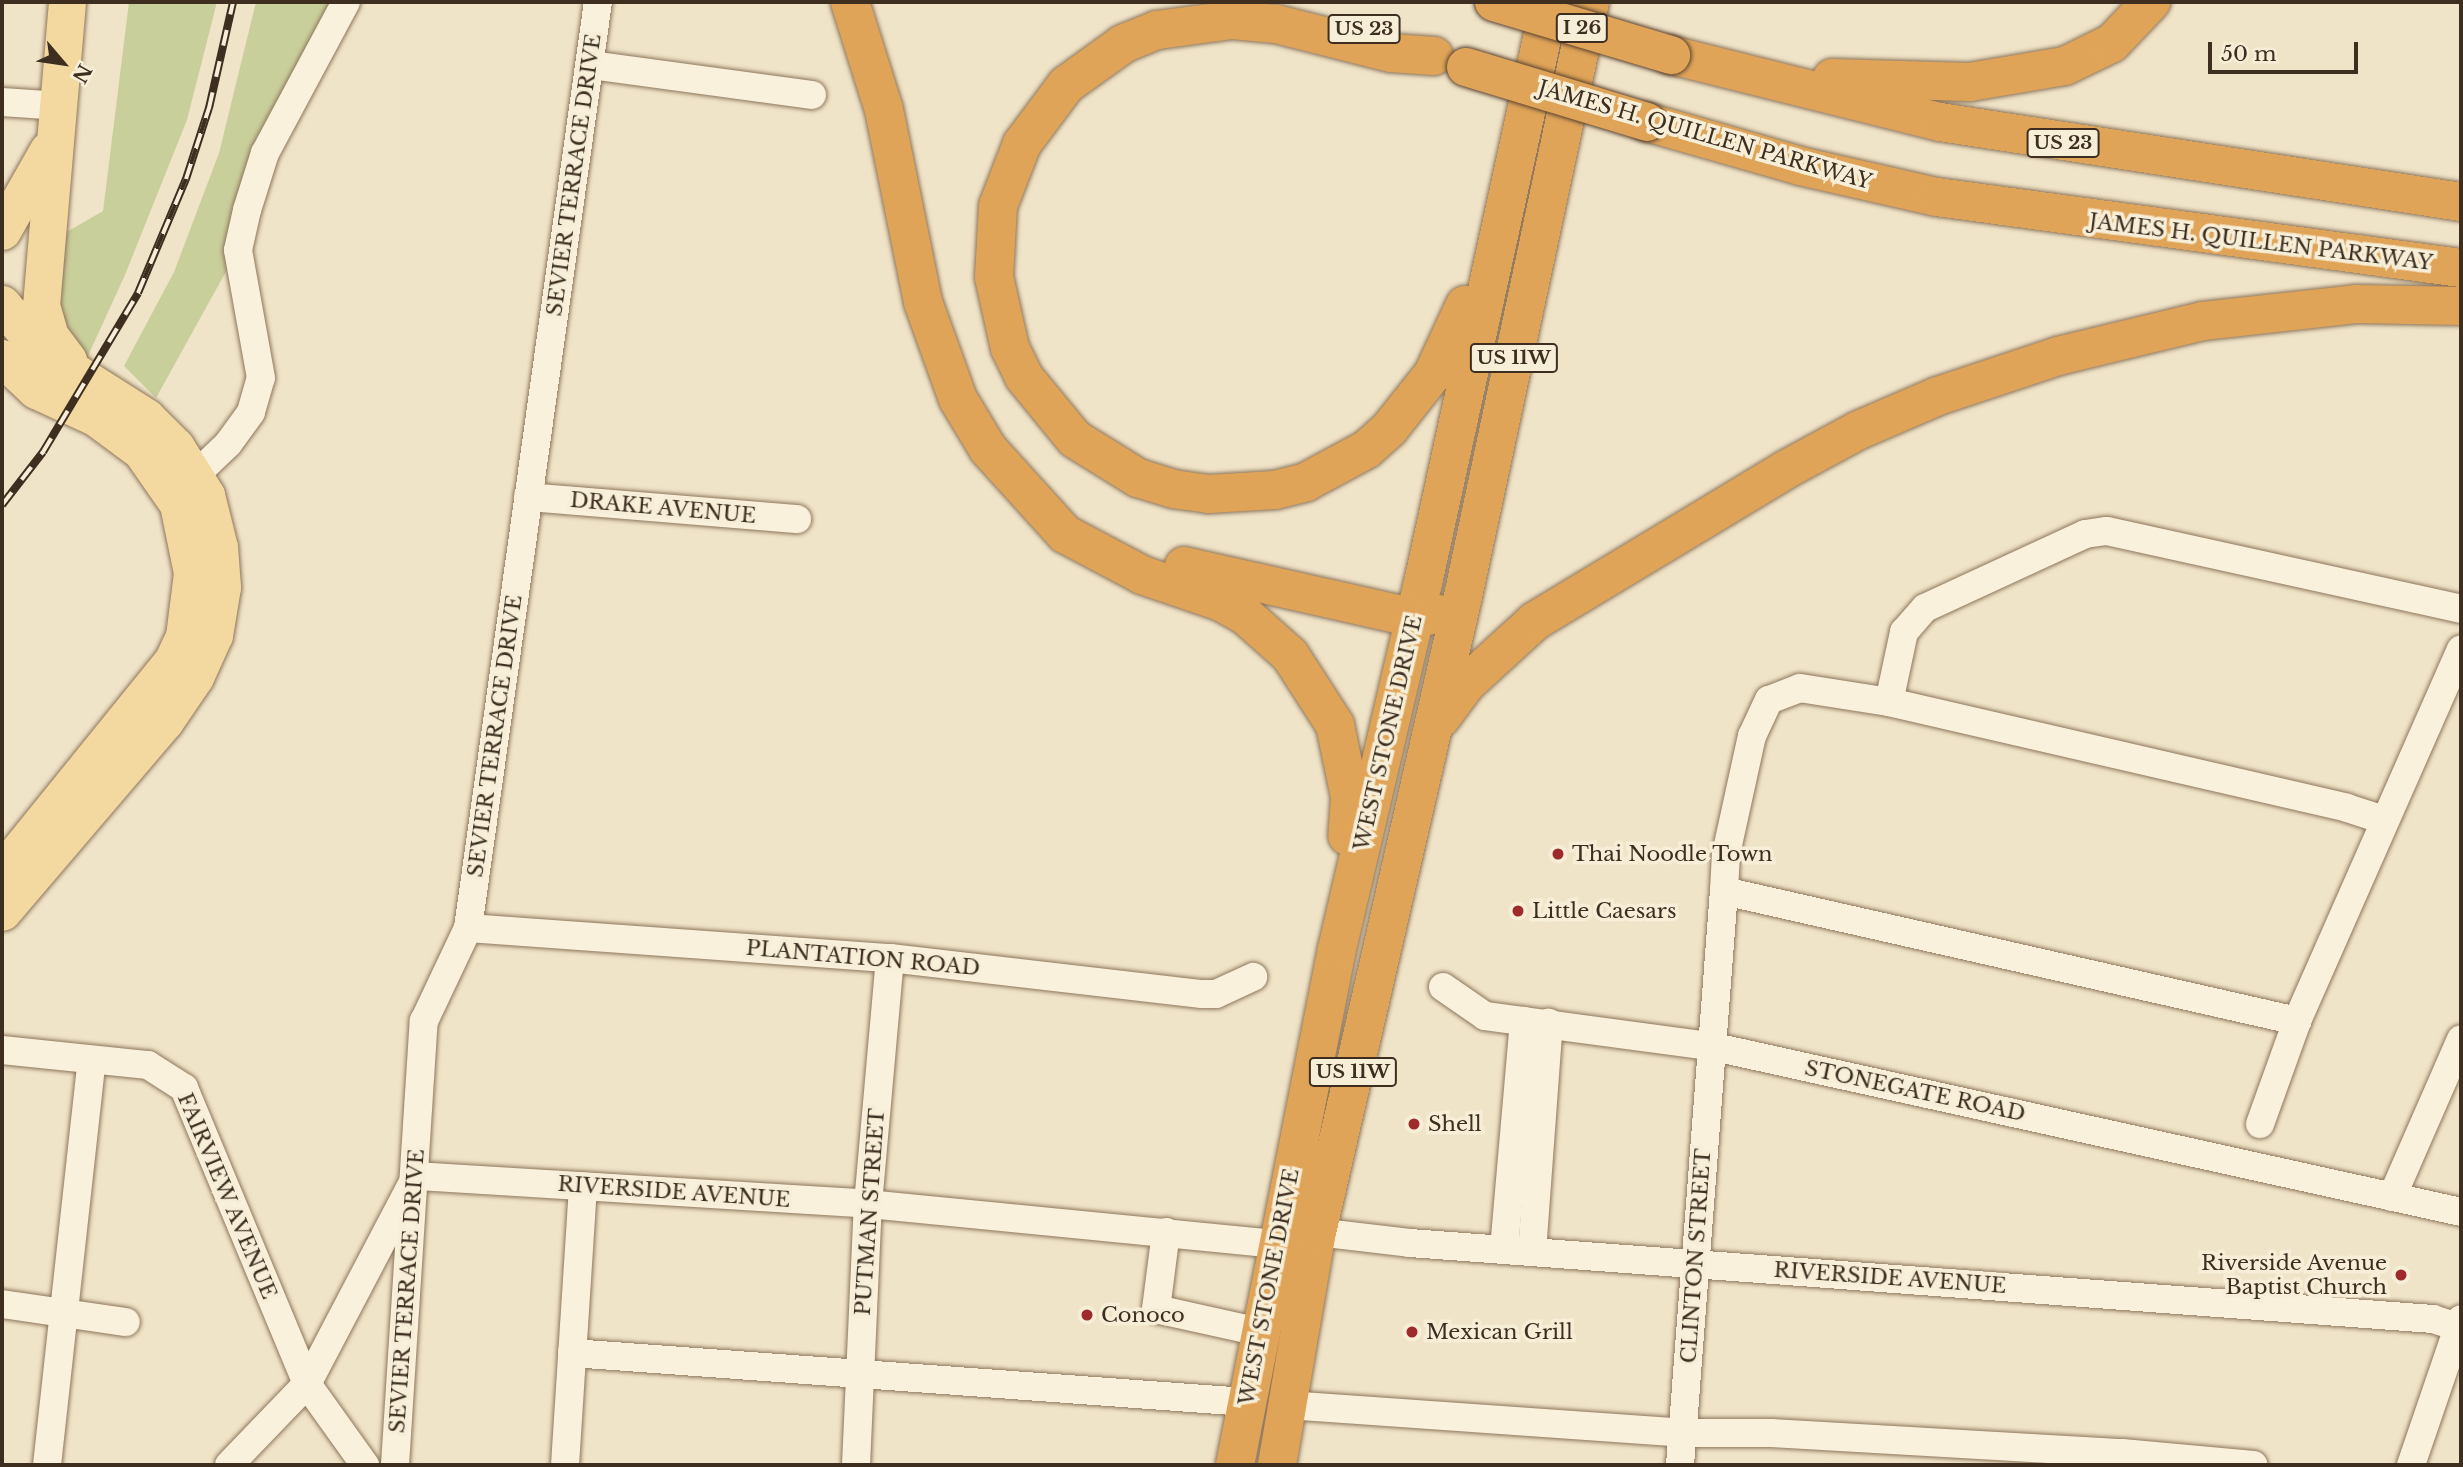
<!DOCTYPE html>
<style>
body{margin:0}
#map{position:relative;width:2463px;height:1467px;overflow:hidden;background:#f0e4c8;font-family:"Libre Baskerville",serif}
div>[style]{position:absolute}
.green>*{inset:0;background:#c9cf9b}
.roads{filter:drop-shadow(0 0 2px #8d765c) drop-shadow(0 0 2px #8d765c)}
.minor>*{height:28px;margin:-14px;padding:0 14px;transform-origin:14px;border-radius:14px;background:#faf1dc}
.major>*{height:37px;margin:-18.5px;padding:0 18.5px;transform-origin:18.5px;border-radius:18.5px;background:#f3d9a0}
.highway>*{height:38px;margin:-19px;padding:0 19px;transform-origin:19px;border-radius:19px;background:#e0a458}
.rail>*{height:8px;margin-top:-4px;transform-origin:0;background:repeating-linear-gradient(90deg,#f7eed8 0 16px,#3d2e20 0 32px);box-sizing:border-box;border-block:2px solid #3d2e20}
.bridges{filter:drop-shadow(0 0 2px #5b4430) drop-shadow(0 0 2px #5b4430)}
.highway-bridge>*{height:38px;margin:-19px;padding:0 19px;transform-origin:19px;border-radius:19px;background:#e0a458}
.dots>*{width:19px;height:19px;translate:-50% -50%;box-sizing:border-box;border:4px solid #f7eed8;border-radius:50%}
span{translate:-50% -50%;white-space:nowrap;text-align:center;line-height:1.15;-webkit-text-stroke:7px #f7eed8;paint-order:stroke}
.shield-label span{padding:2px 5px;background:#f7eed8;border:2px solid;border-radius:5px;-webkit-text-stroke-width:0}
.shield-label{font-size:19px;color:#3d2e20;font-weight:700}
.street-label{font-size:21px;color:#3d2e20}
.poi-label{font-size:21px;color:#3d2e20}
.left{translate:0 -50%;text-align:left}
.right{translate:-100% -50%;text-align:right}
.frame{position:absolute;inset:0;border:4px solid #3d2e20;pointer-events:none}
.north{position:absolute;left:28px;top:28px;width:70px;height:70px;-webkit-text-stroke:5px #f7eed8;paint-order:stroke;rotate:119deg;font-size:19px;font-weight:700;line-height:28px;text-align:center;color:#3d2e20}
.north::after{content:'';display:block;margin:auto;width:24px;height:32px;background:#3d2e20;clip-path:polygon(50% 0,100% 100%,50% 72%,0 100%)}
.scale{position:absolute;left:2208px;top:42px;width:150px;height:32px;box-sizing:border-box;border:4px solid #3d2e20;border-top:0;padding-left:9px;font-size:21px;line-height:24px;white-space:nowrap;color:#3d2e20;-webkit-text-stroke:5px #f7eed8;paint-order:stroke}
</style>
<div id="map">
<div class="green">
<i style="clip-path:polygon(129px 2px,217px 2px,187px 120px,125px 275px,82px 369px,50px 336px,63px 234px,103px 211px)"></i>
<i style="clip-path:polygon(256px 2px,346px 2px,297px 87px,238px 250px,156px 398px,124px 366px,174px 272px,219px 153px)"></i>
</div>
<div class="roads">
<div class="minor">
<i style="left:591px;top:65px;width:223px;rotate:7.7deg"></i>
<i style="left:2px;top:102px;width:44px;rotate:3.9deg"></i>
<i style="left:46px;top:105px;width:13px;rotate:-29deg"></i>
<i style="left:181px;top:489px;width:65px;rotate:-43.8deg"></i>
<i style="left:228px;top:444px;width:39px;rotate:-54deg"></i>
<i style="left:251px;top:412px;width:35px;rotate:-74deg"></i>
<i style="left:261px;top:378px;width:130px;rotate:-100.2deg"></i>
<i style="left:238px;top:250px;width:41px;rotate:-77.3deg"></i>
<i style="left:247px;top:210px;width:60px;rotate:-72.5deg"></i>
<i style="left:265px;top:153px;width:171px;rotate:-61.8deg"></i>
<i style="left:528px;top:497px;width:270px;rotate:4.7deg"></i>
<i style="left:1889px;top:702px;width:72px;rotate:-77.9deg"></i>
<i style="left:1904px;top:632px;width:32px;rotate:-49deg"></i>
<i style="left:1925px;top:608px;width:176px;rotate:-24.8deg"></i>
<i style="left:2085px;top:534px;width:22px;rotate:-8deg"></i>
<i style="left:2107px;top:531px;width:362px;rotate:12.4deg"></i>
<i style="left:1724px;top:891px;width:37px;rotate:-87deg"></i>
<i style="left:1726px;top:854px;width:121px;rotate:-77.6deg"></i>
<i style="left:1752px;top:736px;width:40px;rotate:-65deg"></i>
<i style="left:1769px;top:700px;width:33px;rotate:-21deg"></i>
<i style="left:1800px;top:688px;width:90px;rotate:8.9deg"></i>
<i style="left:1889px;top:702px;width:470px;rotate:13deg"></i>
<i style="left:2347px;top:808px;width:38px;rotate:18deg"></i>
<i style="left:468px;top:928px;width:423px;rotate:4.1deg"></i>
<i style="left:890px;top:958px;width:314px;rotate:6.6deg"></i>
<i style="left:1202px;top:994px;width:14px"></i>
<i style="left:1216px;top:994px;width:41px;rotate:-24.7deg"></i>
<i style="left:1443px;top:987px;width:51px;rotate:34.6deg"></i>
<i style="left:1485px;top:1016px;width:227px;rotate:7.6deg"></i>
<i style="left:1710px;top:1046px;width:769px;rotate:12.46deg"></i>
<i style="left:2px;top:1050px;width:147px;rotate:5.9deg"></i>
<i style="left:148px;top:1065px;width:43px;rotate:32.6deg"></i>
<i style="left:184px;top:1088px;width:321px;rotate:67.4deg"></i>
<i style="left:307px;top:1384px;width:100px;rotate:54.4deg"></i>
<i style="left:2260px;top:1124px;width:109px;rotate:-70.2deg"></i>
<i style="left:2297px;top:1021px;width:406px;rotate:-66.2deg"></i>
<i style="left:2392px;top:1197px;width:172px;rotate:-66.4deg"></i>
<i style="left:1166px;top:1232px;width:78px;rotate:97.4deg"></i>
<i style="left:1156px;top:1309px;width:107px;rotate:12.5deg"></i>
<i style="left:1317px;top:1232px;width:94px;rotate:6.7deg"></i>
<i style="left:1410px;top:1243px;width:1026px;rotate:4.25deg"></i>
<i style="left:2433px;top:1319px;width:29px;rotate:18deg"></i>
<i style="left:1504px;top:1249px;width:229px;rotate:-85deg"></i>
<i style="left:1532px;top:1252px;width:230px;rotate:-85.8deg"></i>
<i style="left:2px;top:1304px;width:125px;rotate:8.3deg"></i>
<i style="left:572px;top:1353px;width:676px;rotate:4.16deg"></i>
<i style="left:1287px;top:1405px;width:397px;rotate:4deg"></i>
<i style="left:1683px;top:1433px;width:88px"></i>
<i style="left:1771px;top:1433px;width:352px;rotate:3.3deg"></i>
<i style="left:2122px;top:1453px;width:132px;rotate:5.2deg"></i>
<i style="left:47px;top:1465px;width:407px;rotate:-83.7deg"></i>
<i style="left:229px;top:1465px;width:112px;rotate:-46.1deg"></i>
<i style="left:307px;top:1384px;width:235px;rotate:-62.3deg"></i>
<i style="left:416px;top:1176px;width:453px;rotate:3.5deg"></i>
<i style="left:868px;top:1204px;width:410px;rotate:5.6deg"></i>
<i style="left:395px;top:1465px;width:445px;rotate:-86.3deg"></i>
<i style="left:424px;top:1021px;width:103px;rotate:-64.7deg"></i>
<i style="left:468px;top:928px;width:935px;rotate:-82.01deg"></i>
<i style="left:565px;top:1465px;width:279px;rotate:-86.3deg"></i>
<i style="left:856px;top:1465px;width:261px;rotate:-87.4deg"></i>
<i style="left:868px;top:1204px;width:247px;rotate:-84.9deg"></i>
<i style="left:1680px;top:1465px;width:576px;rotate:-85.62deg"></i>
<i style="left:1724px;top:891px;width:588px;rotate:12.78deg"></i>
<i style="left:2411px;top:1465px;width:154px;rotate:-71.1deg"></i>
</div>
<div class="major">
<i style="left:67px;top:2px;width:304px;rotate:94.9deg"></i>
<i style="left:41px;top:305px;width:32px;rotate:74deg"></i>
<i style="left:50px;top:336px;width:30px;rotate:53deg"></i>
<i style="left:2px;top:231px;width:93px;rotate:-60.4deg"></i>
<i style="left:2px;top:304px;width:58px;rotate:50.6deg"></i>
<i style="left:39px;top:349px;width:127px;rotate:32.4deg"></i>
<i style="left:146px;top:417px;width:42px;rotate:45deg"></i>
<i style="left:176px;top:447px;width:57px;rotate:58deg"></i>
<i style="left:206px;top:495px;width:54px;rotate:76deg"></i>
<i style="left:219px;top:547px;width:40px;rotate:85.7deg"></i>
<i style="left:222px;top:587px;width:49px;rotate:99.5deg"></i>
<i style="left:214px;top:635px;width:46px;rotate:114.3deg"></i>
<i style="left:195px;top:677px;width:53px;rotate:124.3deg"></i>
<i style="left:165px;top:721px;width:251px;rotate:130.5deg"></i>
<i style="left:2px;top:358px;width:47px;rotate:43.3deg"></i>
<i style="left:36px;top:390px;width:65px;rotate:24.6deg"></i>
<i style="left:95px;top:417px;width:57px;rotate:36.5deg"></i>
<i style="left:141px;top:451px;width:65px;rotate:55.1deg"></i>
<i style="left:178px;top:504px;width:70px;rotate:78.5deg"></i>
<i style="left:192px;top:573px;width:64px;rotate:97.2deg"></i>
<i style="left:184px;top:636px;width:26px;rotate:115deg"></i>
<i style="left:173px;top:660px;width:272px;rotate:129deg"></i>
</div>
<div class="highway">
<i style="left:850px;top:2px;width:113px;rotate:72.5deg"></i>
<i style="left:884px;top:110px;width:196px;rotate:78.5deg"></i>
<i style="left:923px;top:302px;width:103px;rotate:70.2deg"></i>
<i style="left:958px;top:399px;width:58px;rotate:59deg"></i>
<i style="left:988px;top:449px;width:115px;rotate:47.8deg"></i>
<i style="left:1065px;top:534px;width:87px;rotate:28deg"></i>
<i style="left:1142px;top:575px;width:83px;rotate:18.9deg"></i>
<i style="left:1221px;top:602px;width:29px;rotate:29deg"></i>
<i style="left:1246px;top:616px;width:59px;rotate:41.6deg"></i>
<i style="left:1290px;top:655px;width:83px;rotate:57.3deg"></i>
<i style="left:1335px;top:725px;width:74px;rotate:78.2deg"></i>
<i style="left:1350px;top:797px;width:39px;rotate:94deg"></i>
<i style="left:1671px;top:55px;width:277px;rotate:14deg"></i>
<i style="left:1940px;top:122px;width:527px;rotate:8.73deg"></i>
<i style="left:1434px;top:56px;width:43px;rotate:-176deg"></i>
<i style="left:1391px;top:53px;width:119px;rotate:-165.8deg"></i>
<i style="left:1276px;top:24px;width:44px;rotate:-174.8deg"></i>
<i style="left:1232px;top:20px;width:76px;rotate:172.4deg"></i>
<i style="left:1157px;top:30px;width:37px;rotate:158deg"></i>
<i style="left:1123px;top:44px;width:70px;rotate:144.3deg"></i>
<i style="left:1066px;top:85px;width:74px;rotate:126.7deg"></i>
<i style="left:1022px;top:144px;width:66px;rotate:111.2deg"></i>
<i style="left:998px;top:206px;width:71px;rotate:93.2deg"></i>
<i style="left:994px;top:277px;width:73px;rotate:77.3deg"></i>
<i style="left:1010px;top:348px;width:32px;rotate:64deg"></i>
<i style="left:1024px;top:377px;width:80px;rotate:50.6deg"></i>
<i style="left:1075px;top:439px;width:74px;rotate:31.8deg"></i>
<i style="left:1138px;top:478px;width:37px;rotate:17deg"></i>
<i style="left:1173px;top:489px;width:36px;rotate:8deg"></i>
<i style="left:1209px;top:494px;width:66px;rotate:-3.5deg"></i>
<i style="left:1275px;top:490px;width:32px;rotate:-14deg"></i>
<i style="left:1306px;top:482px;width:69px;rotate:-28.4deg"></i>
<i style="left:1367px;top:449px;width:31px;rotate:-42deg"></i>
<i style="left:1390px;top:428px;width:69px;rotate:-51.5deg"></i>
<i style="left:1433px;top:374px;width:76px;rotate:-65.1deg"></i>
<i style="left:1832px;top:78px;width:138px;rotate:1.7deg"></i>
<i style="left:1970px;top:82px;width:96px;rotate:-9.6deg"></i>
<i style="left:2065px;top:66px;width:52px;rotate:-26.1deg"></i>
<i style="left:2112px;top:43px;width:57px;rotate:-46.4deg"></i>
<i style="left:1647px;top:122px;width:159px;rotate:16deg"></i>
<i style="left:1800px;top:166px;width:140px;rotate:12.8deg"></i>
<i style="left:1937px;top:197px;width:529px;rotate:7.72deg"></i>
<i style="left:1184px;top:566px;width:236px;rotate:12.7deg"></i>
<i style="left:1414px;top:618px;width:25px;rotate:-9deg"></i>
<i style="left:1441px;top:718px;width:42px;rotate:-53.7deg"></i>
<i style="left:1466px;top:684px;width:93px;rotate:-42.4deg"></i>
<i style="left:1535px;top:621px;width:292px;rotate:-31.1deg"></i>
<i style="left:1785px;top:470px;width:84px;rotate:-28.4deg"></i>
<i style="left:1859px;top:430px;width:86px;rotate:-23.3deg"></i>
<i style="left:1938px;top:396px;width:126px;rotate:-18.4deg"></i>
<i style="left:2058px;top:356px;width:149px;rotate:-13.6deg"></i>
<i style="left:2203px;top:321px;width:154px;rotate:-6.3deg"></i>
<i style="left:2356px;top:304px;width:105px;rotate:1.1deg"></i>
<i style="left:1235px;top:1465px;width:526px;rotate:-78.82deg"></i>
<i style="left:1337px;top:949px;width:376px;rotate:-76.8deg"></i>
<i style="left:1423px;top:583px;width:595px;rotate:-77.67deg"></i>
<i style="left:1277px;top:1465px;width:236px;rotate:-80.3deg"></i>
<i style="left:1317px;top:1232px;width:647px;rotate:-77.06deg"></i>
<i style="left:1462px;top:601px;width:613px;rotate:-77.94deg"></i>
</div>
</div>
<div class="rail">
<i style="left:2px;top:505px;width:67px;rotate:-52.3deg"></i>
<i style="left:43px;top:452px;width:185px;rotate:-59.1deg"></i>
<i style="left:138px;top:293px;width:124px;rotate:-67.2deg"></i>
<i style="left:186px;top:179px;width:75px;rotate:-72.1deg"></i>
<i style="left:209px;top:108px;width:109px;rotate:-77.2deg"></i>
</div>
<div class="bridges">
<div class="highway-bridge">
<i style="left:1494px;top:2px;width:185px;rotate:16.7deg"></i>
<i style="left:1466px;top:67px;width:189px;rotate:16.9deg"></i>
</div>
</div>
<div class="dots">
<i style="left:1558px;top:854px;background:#9e2a2b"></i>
<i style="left:1518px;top:911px;background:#9e2a2b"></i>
<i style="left:1414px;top:1124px;background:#9e2a2b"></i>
<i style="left:2401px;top:1275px;background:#9e2a2b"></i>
<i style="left:1087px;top:1315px;background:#9e2a2b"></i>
<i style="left:1412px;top:1332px;background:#9e2a2b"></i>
</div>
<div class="shield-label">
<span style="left:1582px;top:28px">I 26</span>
<span style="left:1364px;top:29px">US 23</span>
<span style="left:2063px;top:143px">US 23</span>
<span style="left:1514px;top:358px">US 11W</span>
<span style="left:1353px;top:1072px">US 11W</span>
</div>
<div class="street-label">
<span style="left:1705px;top:135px;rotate:16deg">JAMES H. QUILLEN PARKWAY</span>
<span style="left:574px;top:175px;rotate:-82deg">SEVIER TERRACE DRIVE</span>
<span style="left:2261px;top:242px;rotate:7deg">JAMES H. QUILLEN PARKWAY</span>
<span style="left:663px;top:508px;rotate:5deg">DRAKE AVENUE</span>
<span style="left:1388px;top:733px;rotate:-77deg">WEST STONE DRIVE</span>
<span style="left:495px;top:736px;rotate:-82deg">SEVIER TERRACE DRIVE</span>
<span style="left:863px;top:958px;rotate:5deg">PLANTATION ROAD</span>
<span style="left:1915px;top:1091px;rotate:12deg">STONEGATE ROAD</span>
<span style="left:674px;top:1192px;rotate:4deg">RIVERSIDE AVENUE</span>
<span style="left:227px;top:1196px;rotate:67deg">FAIRVIEW AVENUE</span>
<span style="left:870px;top:1212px;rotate:-86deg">PUTMAN STREET</span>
<span style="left:1696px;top:1256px;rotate:-86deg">CLINTON STREET</span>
<span style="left:1890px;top:1278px;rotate:4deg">RIVERSIDE AVENUE</span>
<span style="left:1269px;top:1287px;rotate:-79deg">WEST STONE DRIVE</span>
<span style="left:407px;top:1291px;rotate:-86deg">SEVIER TERRACE DRIVE</span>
</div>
<div class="poi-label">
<span class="left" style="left:1572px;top:854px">Thai Noodle Town</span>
<span class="left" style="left:1532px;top:911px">Little Caesars</span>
<span class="left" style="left:1428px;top:1124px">Shell</span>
<span class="right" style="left:2387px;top:1275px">Riverside Avenue<br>Baptist Church</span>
<span class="left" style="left:1101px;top:1315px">Conoco</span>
<span class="left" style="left:1426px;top:1332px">Mexican Grill</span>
</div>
<div class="frame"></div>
<div class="north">N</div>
<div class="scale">50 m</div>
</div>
